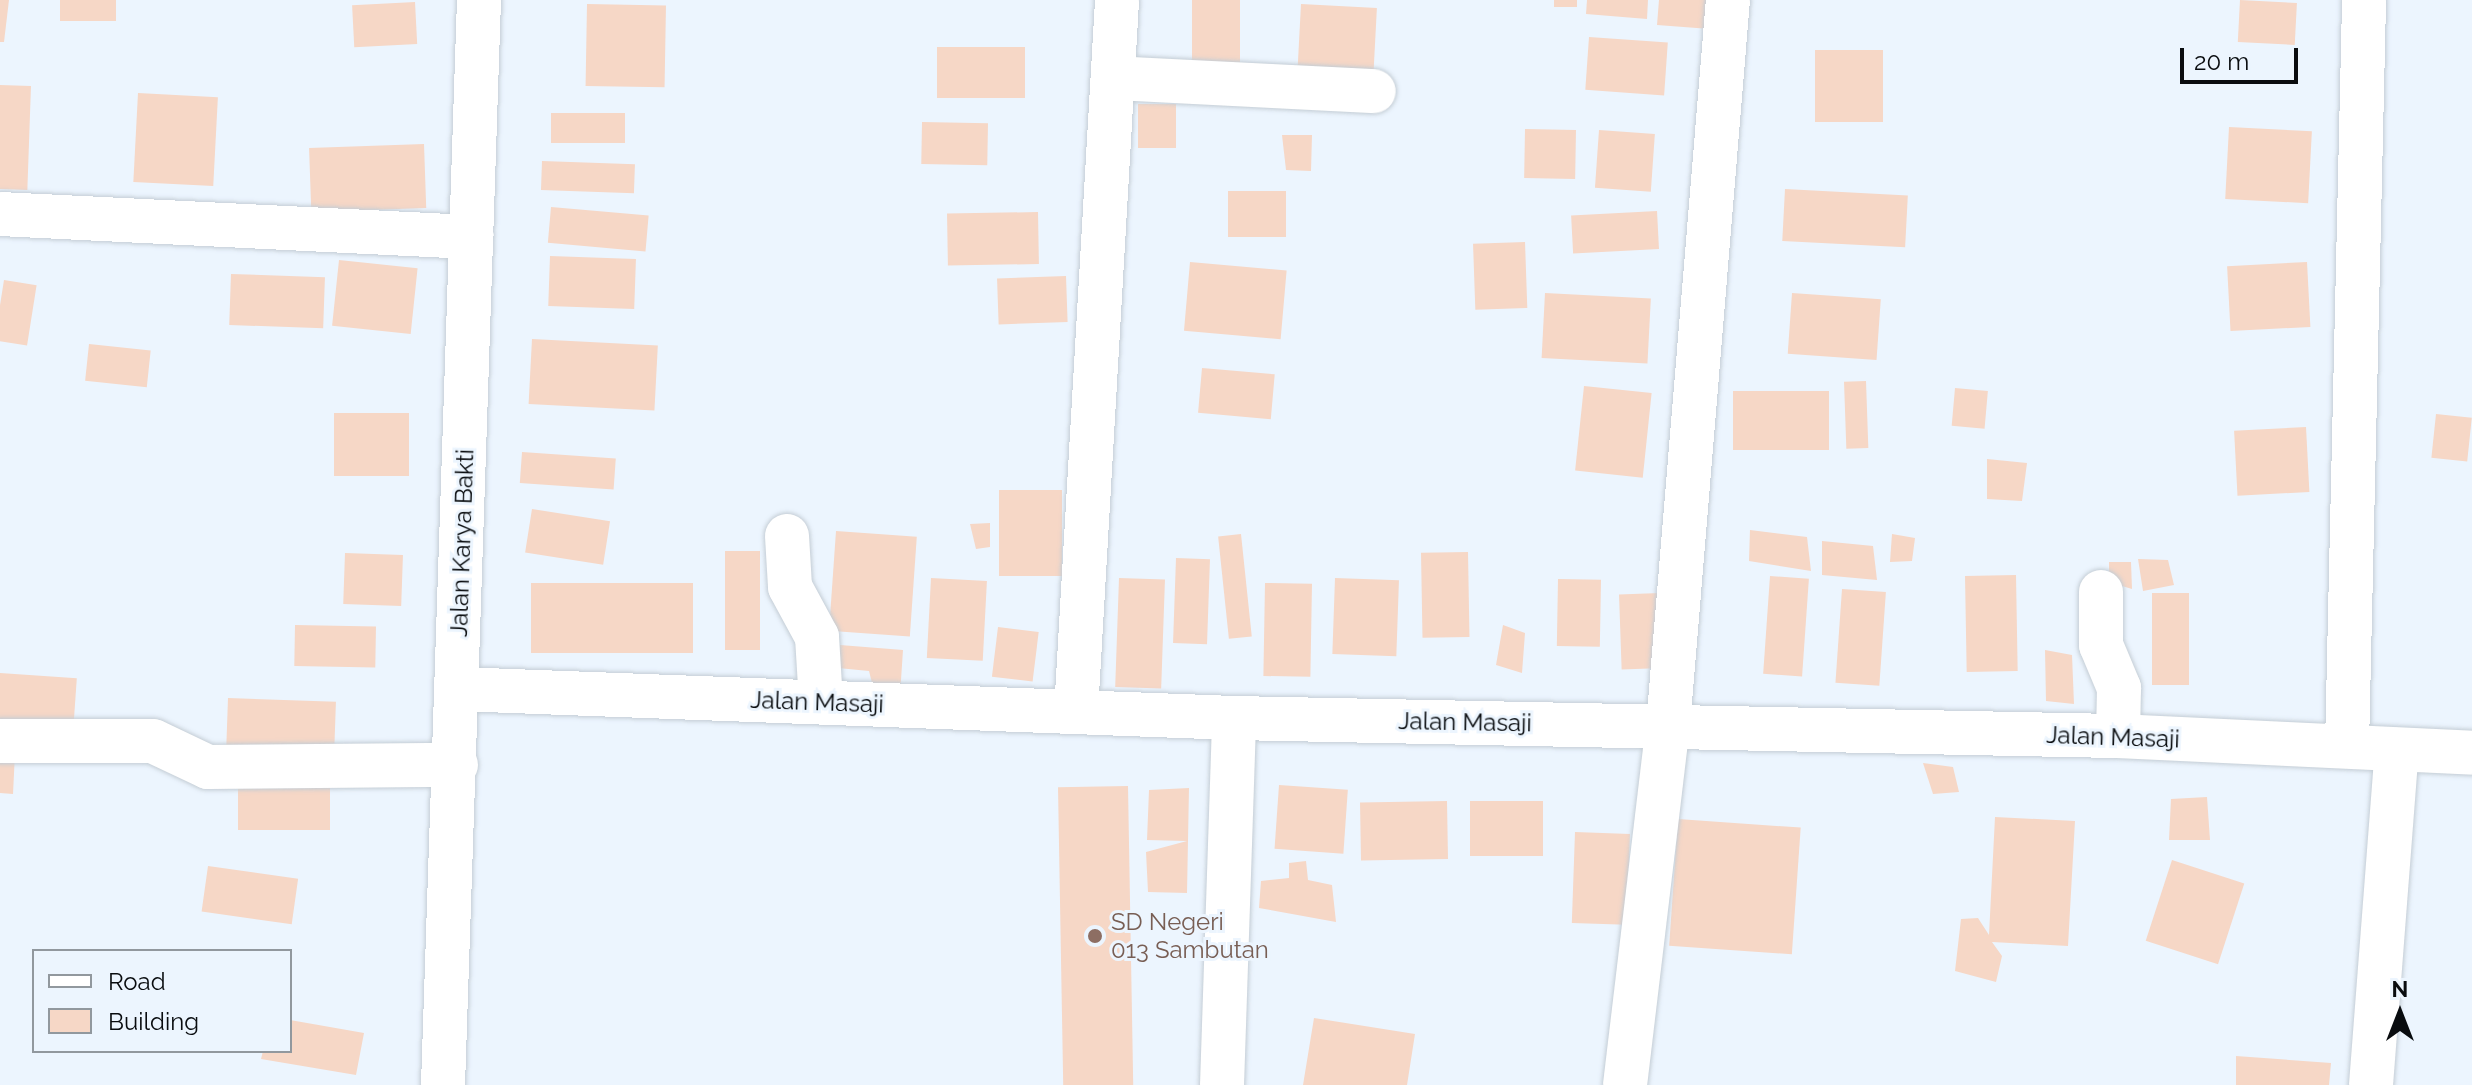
<!DOCTYPE html>
<style>
body{margin:0}
#map{position:relative;width:2472px;height:1085px;overflow:hidden;background:#ecf5fe;font-family:Raleway,sans-serif}
div>[style]{position:absolute}
.building>*{inset:0;background:#f6d7c6;transform-origin:0 0}
.roads{filter:drop-shadow(0 0 2px #c4cdd5) drop-shadow(0 0 2px #c4cdd5)}
.street>*{height:44px;margin:-22px;padding:0 22px;transform-origin:22px;border-radius:22px;background:#fff}
.dots>*{width:22px;height:22px;translate:-50% -50%;box-sizing:border-box;border:4px solid #ecf5fe;border-radius:50%}
span{translate:-50% -50%;white-space:nowrap;text-align:center;line-height:1.15;-webkit-text-stroke:6px #ecf5fe;paint-order:stroke}
.street-label{font-size:24px;color:#090c0f}
.education-label{font-size:24px;color:#785e54}
.left{translate:0 -50%;text-align:left}
.legend{position:absolute;left:32px;top:949px;width:260px;height:104px;box-sizing:border-box;background:#ecf5fe;border:2px solid #91989e;margin:0;padding:10px 14px;list-style:none;font-size:24px;color:#090c0f}
.legend li{display:flex;align-items:center;gap:16px;height:40px}
.legend b{width:40px;border:2px solid #91989e}
.north{position:absolute;left:2360px;top:973px;width:80px;height:80px;-webkit-text-stroke:6px #ecf5fe;paint-order:stroke;rotate:0deg;font-size:22px;font-weight:700;line-height:32px;text-align:center;color:#090c0f}
.north::after{content:'';display:block;margin:auto;width:28px;height:36px;background:#090c0f;clip-path:polygon(50% 0,100% 100%,50% 72%,0 100%)}
.scale{position:absolute;left:2180px;top:48px;width:118px;height:36px;box-sizing:border-box;border:4px solid #090c0f;border-top:0;padding-left:10px;font-size:24px;line-height:28px;white-space:nowrap;color:#090c0f;-webkit-text-stroke:6px #ecf5fe;paint-order:stroke}
</style>
<div id="map">
<div class="building">
<i style="clip-path:polygon(0 0,9px 0,4px 42px,0 42px)"></i>
<i style="left:60px;top:0;width:56px;height:21px"></i>
<i style="left:1192px;top:0;width:48px;height:66px"></i>
<i style="left:1554px;top:0;width:23px;height:7px"></i>
<i style="clip-path:polygon(1587px 0,1648px 0,1647px 19px,1586px 14px)"></i>
<i style="clip-path:polygon(1659px 0,1713px 0,1710px 29px,1657px 25px)"></i>
<i style="left:2240px;top:0;width:57px;height:42px;rotate:3deg"></i>
<i style="left:415px;top:2px;width:42px;height:63px;rotate:87deg"></i>
<i style="left:587px;top:4px;width:79px;height:82px;rotate:1deg"></i>
<i style="left:1301px;top:4px;width:76px;height:69px;rotate:3deg"></i>
<i style="left:1589px;top:37px;width:79px;height:53px;rotate:4deg"></i>
<i style="left:937px;top:47px;width:88px;height:51px"></i>
<i style="left:1815px;top:50px;width:68px;height:72px"></i>
<i style="left:0;top:85px;width:31px;height:104px;rotate:2deg"></i>
<i style="left:138px;top:93px;width:80px;height:89px;rotate:3deg"></i>
<i style="left:1138px;top:104px;width:38px;height:44px"></i>
<i style="left:625px;top:113px;width:30px;height:74px;rotate:90deg"></i>
<i style="left:922px;top:122px;width:66px;height:42px;rotate:1deg"></i>
<i style="left:2229px;top:127px;width:83px;height:72px;rotate:3deg"></i>
<i style="left:1525px;top:129px;width:51px;height:49px;rotate:1deg"></i>
<i style="left:1599px;top:130px;width:56px;height:58px;rotate:4deg"></i>
<i style="clip-path:polygon(1282px 135px,1312px 135px,1311px 171px,1286px 170px)"></i>
<i style="left:424px;top:144px;width:64px;height:115px;rotate:88deg"></i>
<i style="left:542px;top:161px;width:93px;height:29px;rotate:2deg"></i>
<i style="left:1785px;top:189px;width:123px;height:52px;rotate:3deg"></i>
<i style="left:1228px;top:191px;width:58px;height:46px"></i>
<i style="left:551px;top:207px;width:98px;height:36px;rotate:5deg"></i>
<i style="left:1657px;top:211px;width:38px;height:86px;rotate:87deg"></i>
<i style="left:1038px;top:212px;width:52px;height:91px;rotate:89deg"></i>
<i style="left:1525px;top:242px;width:66px;height:52px;rotate:88deg"></i>
<i style="left:550px;top:256px;width:86px;height:50px;rotate:2deg"></i>
<i style="left:339px;top:260px;width:79px;height:66px;rotate:6deg"></i>
<i style="left:1190px;top:262px;width:97px;height:69px;rotate:5deg"></i>
<i style="left:2307px;top:262px;width:65px;height:80px;rotate:87deg"></i>
<i style="left:231px;top:274px;width:94px;height:51px;rotate:2deg"></i>
<i style="left:1066px;top:276px;width:46px;height:69px;rotate:88deg"></i>
<i style="left:4px;top:280px;width:33px;height:61px;rotate:9deg"></i>
<i style="left:1545px;top:293px;width:106px;height:65px;rotate:3deg"></i>
<i style="left:1792px;top:293px;width:89px;height:61px;rotate:4deg"></i>
<i style="left:532px;top:339px;width:126px;height:65px;rotate:3deg"></i>
<i style="left:89px;top:344px;width:62px;height:37px;rotate:6deg"></i>
<i style="left:1202px;top:368px;width:73px;height:45px;rotate:5deg"></i>
<i style="left:1866px;top:381px;width:67px;height:22px;rotate:88deg"></i>
<i style="left:1584px;top:386px;width:68px;height:85px;rotate:6deg"></i>
<i style="left:1955px;top:388px;width:33px;height:38px;rotate:5deg"></i>
<i style="left:1733px;top:391px;width:96px;height:59px"></i>
<i style="left:334px;top:413px;width:75px;height:63px"></i>
<i style="left:2436px;top:414px;width:36px;height:44px;rotate:6deg"></i>
<i style="left:2306px;top:427px;width:65px;height:72px;rotate:87deg"></i>
<i style="left:522px;top:452px;width:94px;height:31px;rotate:4deg"></i>
<i style="clip-path:polygon(1987px 459px,2027px 463px,2022px 501px,1987px 499px)"></i>
<i style="left:999px;top:490px;width:63px;height:86px"></i>
<i style="left:532px;top:509px;width:79px;height:44px;rotate:9deg"></i>
<i style="clip-path:polygon(990px 523px,990px 547px,976px 549px,970px 524px)"></i>
<i style="clip-path:polygon(1750px 530px,1807px 537px,1811px 571px,1749px 561px)"></i>
<i style="left:836px;top:531px;width:81px;height:100px;rotate:4deg"></i>
<i style="left:1241px;top:534px;width:103px;height:23px;rotate:84deg"></i>
<i style="clip-path:polygon(1892px 534px,1915px 538px,1912px 561px,1890px 562px)"></i>
<i style="clip-path:polygon(1822px 541px,1873px 546px,1877px 580px,1822px 575px)"></i>
<i style="left:725px;top:551px;width:35px;height:99px"></i>
<i style="left:1468px;top:552px;width:85px;height:47px;rotate:89deg"></i>
<i style="left:345px;top:553px;width:58px;height:51px;rotate:2deg"></i>
<i style="left:1176px;top:558px;width:34px;height:85px;rotate:2deg"></i>
<i style="clip-path:polygon(2138px 559px,2168px 560px,2174px 585px,2143px 591px)"></i>
<i style="clip-path:polygon(2109px 562px,2131px 562px,2132px 589px,2109px 582px)"></i>
<i style="left:2016px;top:575px;width:96px;height:51px;rotate:89deg"></i>
<i style="left:1770px;top:576px;width:39px;height:98px;rotate:4deg"></i>
<i style="left:931px;top:578px;width:56px;height:80px;rotate:3deg"></i>
<i style="left:1119px;top:578px;width:46px;height:109px;rotate:2deg"></i>
<i style="left:1335px;top:578px;width:64px;height:76px;rotate:2deg"></i>
<i style="left:1558px;top:579px;width:43px;height:67px;rotate:1deg"></i>
<i style="left:531px;top:583px;width:162px;height:70px"></i>
<i style="left:1265px;top:583px;width:47px;height:93px;rotate:1deg"></i>
<i style="left:1842px;top:589px;width:44px;height:94px;rotate:4deg"></i>
<i style="left:1660px;top:593px;width:75px;height:41px;rotate:88deg"></i>
<i style="left:2152px;top:593px;width:37px;height:92px"></i>
<i style="left:295px;top:625px;width:81px;height:41px;rotate:1deg"></i>
<i style="clip-path:polygon(1503px 625px,1525px 633px,1522px 673px,1496px 665px)"></i>
<i style="left:998px;top:627px;width:41px;height:50px;rotate:7deg"></i>
<i style="clip-path:polygon(840px 645px,903px 650px,900px 695px,875px 695px,869px 671px,838px 668px)"></i>
<i style="clip-path:polygon(2045px 650px,2072px 655px,2074px 704px,2046px 701px)"></i>
<i style="left:0;top:673px;width:77px;height:60px;rotate:4deg"></i>
<i style="left:228px;top:698px;width:108px;height:51px;rotate:2deg"></i>
<i style="clip-path:polygon(0 752px,15px 753px,13px 794px,0 793px)"></i>
<i style="clip-path:polygon(1923px 763px,1953px 767px,1959px 792px,1933px 794px)"></i>
<i style="left:238px;top:782px;width:92px;height:48px"></i>
<i style="left:1279px;top:785px;width:69px;height:64px;rotate:4deg"></i>
<i style="left:1128px;top:786px;width:299px;height:70px;rotate:89deg"></i>
<i style="clip-path:polygon(1189px 788px,1187px 893px,1148px 892px,1146px 852px,1187px 841px,1147px 840px,1149px 790px)"></i>
<i style="clip-path:polygon(2207px 797px,2210px 840px,2169px 840px,2171px 799px)"></i>
<i style="left:1447px;top:801px;width:58px;height:87px;rotate:89deg"></i>
<i style="left:1470px;top:801px;width:73px;height:55px"></i>
<i style="clip-path:polygon(1995px 817px,2075px 821px,2068px 946px,1992px 942px,2002px 956px,1996px 982px,1955px 971px,1961px 919px,1978px 918px,1989px 935px)"></i>
<i style="left:1678px;top:819px;width:123px;height:127px;rotate:4deg"></i>
<i style="left:1575px;top:832px;width:55px;height:91px;rotate:2deg"></i>
<i style="left:2172px;top:860px;width:76px;height:85px;rotate:18deg"></i>
<i style="clip-path:polygon(1306px 861px,1308px 880px,1332px 885px,1336px 922px,1259px 908px,1261px 881px,1289px 878px,1289px 863px)"></i>
<i style="left:208px;top:866px;width:91px;height:46px;rotate:8deg"></i>
<i style="clip-path:polygon(1314px 1018px,1415px 1034px,1407px 1085px,1303px 1085px)"></i>
<i style="clip-path:polygon(290px 1020px,364px 1033px,356px 1075px,261px 1059px,263px 1051px,290px 1051px)"></i>
<i style="clip-path:polygon(2236px 1056px,2331px 1063px,2329px 1085px,2236px 1085px)"></i>
</div>
<div class="roads">
<div class="street">
<i style="left:1113px;top:78px;width:261px;rotate:2.9deg"></i>
<i style="left:0;top:214px;width:472px;rotate:2.8deg"></i>
<i style="left:787px;top:536px;width:51px;rotate:86.6deg"></i>
<i style="left:790px;top:587px;width:57px;rotate:61.6deg"></i>
<i style="left:817px;top:637px;width:65px;rotate:86.5deg"></i>
<i style="left:2101px;top:592px;width:53px;rotate:90deg"></i>
<i style="left:2101px;top:645px;width:47px;rotate:67.3deg"></i>
<i style="left:2119px;top:688px;width:48px;rotate:91.2deg"></i>
<i style="left:458px;top:689px;width:777px;rotate:2.14deg"></i>
<i style="left:1234px;top:718px;width:884px;rotate:1.17deg"></i>
<i style="left:2118px;top:736px;width:354px;rotate:2.7deg"></i>
<i style="left:1076px;top:712px;width:713px;rotate:-86.7deg"></i>
<i style="left:0;top:741px;width:153px"></i>
<i style="left:153px;top:741px;width:61px;rotate:25.3deg"></i>
<i style="left:208px;top:767px;width:248px;rotate:-0.5deg"></i>
<i style="left:2347px;top:746px;width:746px;rotate:-88.69deg"></i>
<i style="left:443px;top:1085px;width:1086px;rotate:-88.1deg"></i>
<i style="left:1222px;top:1085px;width:367px;rotate:-88.1deg"></i>
<i style="left:1625px;top:1085px;width:362px;rotate:-83.2deg"></i>
<i style="left:1668px;top:726px;width:728px;rotate:-85.28deg"></i>
<i style="left:2371px;top:1085px;width:336px;rotate:-85.6deg"></i>
</div>
</div>
<div class="dots">
<i style="left:1095px;top:936px;background:#8d6e63"></i>
</div>
<div class="street-label">
<span style="left:462px;top:543px;rotate:-88deg">Jalan Karya Bakti</span>
<span style="left:817px;top:702px;rotate:2deg">Jalan Masaji</span>
<span style="left:1465px;top:722px;rotate:1deg">Jalan Masaji</span>
<span style="left:2113px;top:737px;rotate:2deg">Jalan Masaji</span>
</div>
<div class="education-label">
<span class="left" style="left:1111px;top:936px">SD Negeri<br>013 Sambutan</span>
</div>
<ul class="legend">
<li><b style="height:10px;background:#fff"></b>Road</li>
<li><b style="height:22px;background:#f6d7c6"></b>Building</li>
</ul>
<div class="north">N</div>
<div class="scale">20 m</div>
</div>
